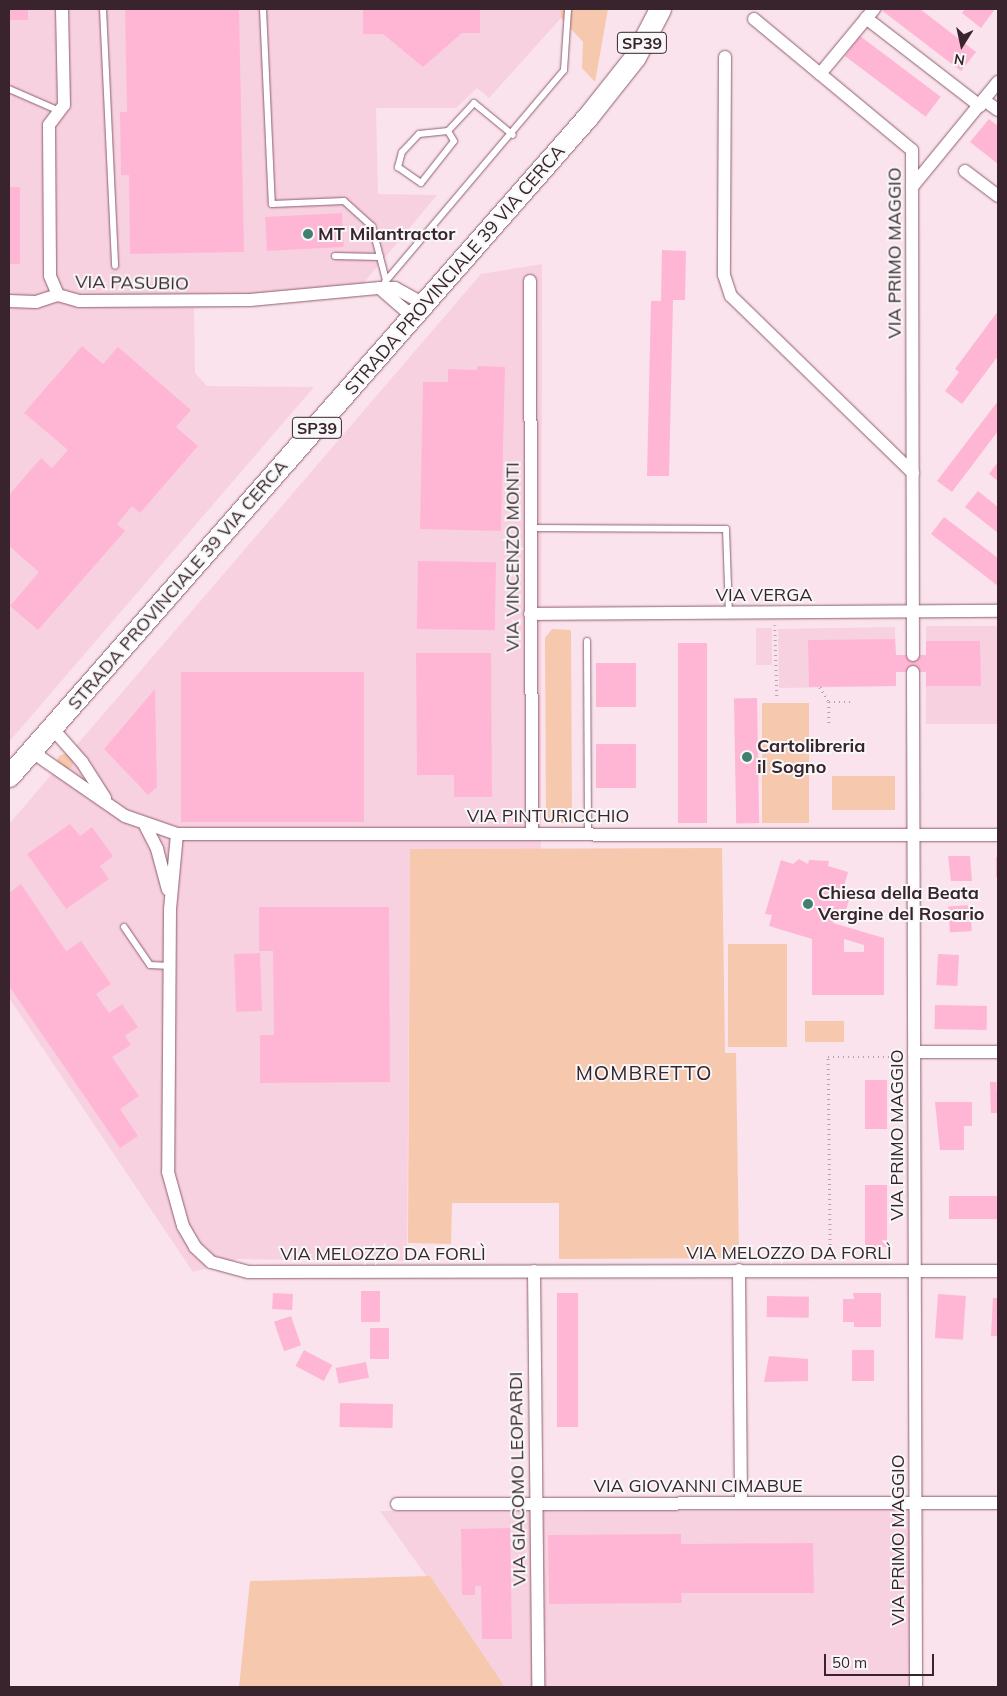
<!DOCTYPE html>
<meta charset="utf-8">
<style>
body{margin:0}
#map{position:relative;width:1007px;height:1696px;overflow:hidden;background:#fae3ec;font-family:Mulish,sans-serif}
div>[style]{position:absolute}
.built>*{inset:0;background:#f8d1e0;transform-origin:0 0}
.green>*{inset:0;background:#f6c8ae;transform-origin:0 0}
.round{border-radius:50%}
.building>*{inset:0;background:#ffb6d5;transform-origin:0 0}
.path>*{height:2.5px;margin-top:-1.25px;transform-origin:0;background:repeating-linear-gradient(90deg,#b7a1aa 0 1px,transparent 0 5px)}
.roads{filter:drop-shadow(0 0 1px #8e5d72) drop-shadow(0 0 1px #8e5d72)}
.lane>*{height:6px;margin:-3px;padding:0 3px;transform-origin:3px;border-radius:3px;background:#fff}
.street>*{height:12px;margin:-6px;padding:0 6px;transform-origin:6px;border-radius:6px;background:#fff}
.primary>*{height:21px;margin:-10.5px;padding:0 10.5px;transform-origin:10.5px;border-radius:10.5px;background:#fff}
.dots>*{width:14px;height:14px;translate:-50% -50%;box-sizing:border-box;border:2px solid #f7f7f7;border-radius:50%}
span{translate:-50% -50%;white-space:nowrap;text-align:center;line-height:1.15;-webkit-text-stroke:4px #f7f7f7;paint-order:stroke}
.shield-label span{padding:1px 4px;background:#f7f7f7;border:1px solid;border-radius:4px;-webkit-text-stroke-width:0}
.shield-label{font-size:16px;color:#39242d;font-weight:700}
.poi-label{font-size:18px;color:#39242d;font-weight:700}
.left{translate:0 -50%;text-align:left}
.street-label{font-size:18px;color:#39242d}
.quarter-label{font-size:20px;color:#39242d;letter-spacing:1px}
.frame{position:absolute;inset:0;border:10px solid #39242d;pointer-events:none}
.north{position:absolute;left:937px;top:20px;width:50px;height:50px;-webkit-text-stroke:4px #f7f7f7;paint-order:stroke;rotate:190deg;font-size:14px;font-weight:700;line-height:20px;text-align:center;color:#39242d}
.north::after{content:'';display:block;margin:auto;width:18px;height:22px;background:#39242d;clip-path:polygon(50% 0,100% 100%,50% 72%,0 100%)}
.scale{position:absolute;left:824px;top:1654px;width:110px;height:22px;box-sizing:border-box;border:2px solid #39242d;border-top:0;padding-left:6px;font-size:15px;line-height:18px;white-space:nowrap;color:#39242d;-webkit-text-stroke:4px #f7f7f7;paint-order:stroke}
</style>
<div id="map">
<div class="built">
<i style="clip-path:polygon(9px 9px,560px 9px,561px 18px,489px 98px,477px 88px,456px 108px,376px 108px,378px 194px,437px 195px,351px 298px,194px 308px,195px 373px,207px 386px,314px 387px,9px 742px)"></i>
<i style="clip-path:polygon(542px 264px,541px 849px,410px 849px,407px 1261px,239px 1259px,193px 1272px,9px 998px,9px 824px,481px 274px)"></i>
<i style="left:926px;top:626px;width:72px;height:98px"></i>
<i style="left:895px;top:627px;width:59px;height:117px;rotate:89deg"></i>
<i style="left:756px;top:628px;width:16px;height:37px"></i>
<i style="clip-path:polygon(910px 1510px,910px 1687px,505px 1687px,380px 1511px)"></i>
</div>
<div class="green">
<i style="clip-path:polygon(560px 9px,608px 9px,595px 82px,582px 68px,583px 42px,561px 18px)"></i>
<i style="clip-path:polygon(552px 629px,571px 630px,572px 823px,553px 823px,546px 816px,545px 638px)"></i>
<i style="left:762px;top:703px;width:47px;height:120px"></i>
<i class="round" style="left:57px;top:754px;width:16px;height:16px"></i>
<i style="left:832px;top:776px;width:63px;height:34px"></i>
<i style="clip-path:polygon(722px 848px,725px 1053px,736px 1053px,739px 1258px,559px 1259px,559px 1203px,452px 1203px,451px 1244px,408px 1243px,410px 849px)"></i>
<i style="left:728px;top:944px;width:59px;height:103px"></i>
<i style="left:844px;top:1021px;width:21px;height:39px;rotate:90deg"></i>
<i style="clip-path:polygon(430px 1576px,505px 1687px,239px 1687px,250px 1581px)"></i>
</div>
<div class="building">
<i style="left:9px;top:9px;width:19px;height:11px"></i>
<i style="clip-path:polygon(125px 9px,239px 9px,244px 252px,130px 254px,129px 175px,121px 175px,120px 112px,127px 112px)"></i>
<i style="clip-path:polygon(363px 9px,480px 9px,480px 33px,462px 33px,423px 67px,383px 34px,363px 34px)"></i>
<i style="clip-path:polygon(880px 9px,920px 9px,976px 52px,961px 71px)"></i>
<i style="clip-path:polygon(965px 9px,995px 9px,981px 28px,962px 13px)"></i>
<i style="left:860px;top:36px;width:101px;height:25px;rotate:37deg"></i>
<i style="clip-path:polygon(989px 119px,998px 126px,998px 164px,970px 142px)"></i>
<i style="left:9px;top:187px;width:11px;height:77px"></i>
<i style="left:342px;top:213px;width:34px;height:77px;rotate:87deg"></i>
<i style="clip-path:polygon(662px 250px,686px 251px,685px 300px,673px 300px,669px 476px,647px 476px,651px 301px,661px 301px)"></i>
<i style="clip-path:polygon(998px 311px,998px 356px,962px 404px,945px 391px,959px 372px,955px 369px)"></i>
<i style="clip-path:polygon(82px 346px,103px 364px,118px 347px,191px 410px,176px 427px,198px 446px,140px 513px,132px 506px,117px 524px,125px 531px,38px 630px,10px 606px,39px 572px,9px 546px,9px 495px,41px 458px,52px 468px,68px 450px,24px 413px)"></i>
<i style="clip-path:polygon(477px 366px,505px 367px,501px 531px,420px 529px,423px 382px,448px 382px,448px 369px,477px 370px)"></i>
<i style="clip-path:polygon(998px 401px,998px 431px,952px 492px,937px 481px)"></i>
<i style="clip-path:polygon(998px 462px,998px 481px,989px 474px)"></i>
<i style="clip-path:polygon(978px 491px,998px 507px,998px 533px,965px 507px)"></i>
<i style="clip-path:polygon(944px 517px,998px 558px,998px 586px,931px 534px)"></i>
<i style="left:418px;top:561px;width:78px;height:68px;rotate:1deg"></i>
<i style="clip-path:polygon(895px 639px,896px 655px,926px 655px,926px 641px,980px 641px,981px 686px,926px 686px,926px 672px,896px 672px,896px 686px,809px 687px,808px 640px)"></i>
<i style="left:678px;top:643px;width:29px;height:180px"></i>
<i style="clip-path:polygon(416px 653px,491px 653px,492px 797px,454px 797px,454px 775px,417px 775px)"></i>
<i style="left:596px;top:663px;width:40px;height:44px"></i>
<i style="left:181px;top:672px;width:183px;height:150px"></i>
<i style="clip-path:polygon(155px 689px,157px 787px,148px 795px,104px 749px)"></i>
<i style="left:757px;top:698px;width:125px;height:23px;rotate:89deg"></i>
<i style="left:596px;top:744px;width:40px;height:44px"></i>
<i style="clip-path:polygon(70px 824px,80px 836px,92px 827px,113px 856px,100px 866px,109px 879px,66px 909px,27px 854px)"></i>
<i style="clip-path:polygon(948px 856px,970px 856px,972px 881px,951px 881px)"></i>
<i style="left:996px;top:857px;width:2px;height:20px"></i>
<i style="clip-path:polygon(evenodd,799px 859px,808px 864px,809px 860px,829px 861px,828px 866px,848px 872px,842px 893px,850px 896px,845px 914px,837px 911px,833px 923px,884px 938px,884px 995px,812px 995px,812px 939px,769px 926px,772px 915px,765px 914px,781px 860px,793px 864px,799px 859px,844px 939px,864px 945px,864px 952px,844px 952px,844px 939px)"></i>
<i style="clip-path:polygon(21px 884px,66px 951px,81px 941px,111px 984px,96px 994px,109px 1013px,122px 1004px,138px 1027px,125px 1036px,131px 1045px,112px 1057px,139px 1096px,120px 1109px,138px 1136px,120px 1148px,9px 986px,9px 893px)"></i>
<i style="left:970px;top:905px;width:26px;height:22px;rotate:86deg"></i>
<i style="clip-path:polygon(259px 907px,389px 907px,390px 1082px,260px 1083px,260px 1035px,274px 1035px,273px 951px,259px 951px)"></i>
<i style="left:260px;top:953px;width:58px;height:26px;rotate:88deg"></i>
<i style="left:938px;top:954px;width:21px;height:31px;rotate:3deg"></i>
<i style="left:935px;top:1005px;width:52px;height:24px;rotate:1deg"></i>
<i style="clip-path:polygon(996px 1076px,998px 1113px,991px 1113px,990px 1082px,996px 1082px)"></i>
<i style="left:865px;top:1080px;width:22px;height:49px"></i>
<i style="clip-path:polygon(935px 1102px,972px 1102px,972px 1126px,964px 1126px,964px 1150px,940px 1150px)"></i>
<i style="left:887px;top:1185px;width:62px;height:22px;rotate:90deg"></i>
<i style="left:998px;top:1196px;width:23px;height:49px;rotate:90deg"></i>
<i style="left:361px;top:1291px;width:19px;height:31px"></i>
<i style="left:273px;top:1293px;width:20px;height:16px;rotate:3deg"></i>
<i style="left:557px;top:1293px;width:21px;height:134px"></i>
<i style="clip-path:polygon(853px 1293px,881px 1293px,881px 1327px,854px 1327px,854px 1322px,843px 1322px,843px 1299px,854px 1299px)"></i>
<i style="left:938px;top:1294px;width:28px;height:44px;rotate:4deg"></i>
<i style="left:767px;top:1296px;width:42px;height:21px;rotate:1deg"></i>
<i style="clip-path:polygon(993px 1298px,998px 1298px,998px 1336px,991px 1336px)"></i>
<i style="left:291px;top:1316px;width:31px;height:18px;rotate:71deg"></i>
<i style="left:370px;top:1328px;width:19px;height:31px"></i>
<i style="left:304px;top:1350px;width:32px;height:18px;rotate:28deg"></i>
<i style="left:852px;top:1350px;width:22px;height:31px"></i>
<i style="clip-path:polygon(769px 1356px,808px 1359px,808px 1381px,764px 1382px)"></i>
<i style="left:366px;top:1362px;width:16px;height:31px;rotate:79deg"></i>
<i style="left:340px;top:1403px;width:53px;height:24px;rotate:1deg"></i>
<i style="clip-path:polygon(510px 1528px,512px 1639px,482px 1639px,481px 1586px,475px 1586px,475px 1595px,462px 1595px,461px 1529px)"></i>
<i style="clip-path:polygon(681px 1534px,681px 1544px,813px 1543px,814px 1593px,681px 1593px,682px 1603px,549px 1604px,548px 1535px)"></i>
</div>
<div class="path">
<i style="left:775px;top:625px;width:71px;rotate:88.4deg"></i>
<i style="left:820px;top:687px;width:17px;rotate:59deg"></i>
<i style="left:829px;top:702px;width:24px;rotate:90deg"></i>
<i style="left:829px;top:702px;width:21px"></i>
<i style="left:830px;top:1260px;width:203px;rotate:-90.6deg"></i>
<i style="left:828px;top:1057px;width:72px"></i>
</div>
<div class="roads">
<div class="lane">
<i style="left:103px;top:9px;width:257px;rotate:87.3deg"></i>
<i style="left:263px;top:9px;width:195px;rotate:87.4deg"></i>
<i style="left:272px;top:204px;width:72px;rotate:-2.4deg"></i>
<i style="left:344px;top:201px;width:38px;rotate:42deg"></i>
<i style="left:372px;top:226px;width:56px;rotate:75.5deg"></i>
<i style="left:9px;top:89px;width:55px;rotate:23.7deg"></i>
<i style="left:448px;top:131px;width:29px;rotate:174deg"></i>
<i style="left:419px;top:134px;width:25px;rotate:133deg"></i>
<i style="left:402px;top:152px;width:16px;rotate:105deg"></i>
<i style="left:398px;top:167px;width:28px;rotate:35deg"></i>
<i style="left:421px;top:183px;width:53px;rotate:-51.8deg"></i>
<i style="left:454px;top:141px;width:12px;rotate:-121deg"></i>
<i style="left:448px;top:131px;width:38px;rotate:-47deg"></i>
<i style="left:474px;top:103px;width:50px;rotate:39.4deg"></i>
<i style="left:335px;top:256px;width:45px;rotate:1.3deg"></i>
<i style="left:385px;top:282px;width:277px;rotate:-49.8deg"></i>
<i style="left:564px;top:70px;width:61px;rotate:-86.2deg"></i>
<i style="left:530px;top:528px;width:196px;rotate:0.3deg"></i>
<i style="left:726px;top:529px;width:84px;rotate:88deg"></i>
<i style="left:587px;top:641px;width:192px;rotate:89.7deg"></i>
<i style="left:124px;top:927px;width:46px;rotate:55.6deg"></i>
<i style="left:150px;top:965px;width:20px;rotate:3deg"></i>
</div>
<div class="street">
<i style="left:62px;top:9px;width:96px;rotate:88.8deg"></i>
<i style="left:64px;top:105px;width:25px;rotate:127deg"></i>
<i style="left:49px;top:125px;width:151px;rotate:89.6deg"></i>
<i style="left:50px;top:276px;width:21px;rotate:67deg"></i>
<i style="left:58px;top:295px;width:22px;rotate:16deg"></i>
<i style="left:79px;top:301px;width:171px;rotate:-0.3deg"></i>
<i style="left:250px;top:300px;width:131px;rotate:-5.3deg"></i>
<i style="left:380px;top:288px;width:15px"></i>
<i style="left:395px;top:288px;width:26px;rotate:29deg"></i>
<i style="left:418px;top:301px;width:11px;rotate:85deg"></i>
<i style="left:419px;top:312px;width:13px;rotate:-176deg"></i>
<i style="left:406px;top:311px;width:35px;rotate:-139deg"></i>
<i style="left:866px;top:18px;width:144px;rotate:37.7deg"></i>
<i style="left:754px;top:19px;width:205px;rotate:39.7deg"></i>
<i style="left:912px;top:150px;width:505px;rotate:89.89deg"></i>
<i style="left:725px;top:57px;width:218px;rotate:90.3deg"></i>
<i style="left:724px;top:275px;width:22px;rotate:72deg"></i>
<i style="left:731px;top:296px;width:254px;rotate:44.2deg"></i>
<i style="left:820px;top:74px;width:85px;rotate:-50.3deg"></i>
<i style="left:984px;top:100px;width:17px;rotate:36deg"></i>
<i style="left:965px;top:171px;width:41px;rotate:37.1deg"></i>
<i style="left:912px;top:187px;width:136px;rotate:-50.7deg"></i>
<i style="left:530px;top:281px;width:552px;rotate:89.79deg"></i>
<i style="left:9px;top:301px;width:27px;rotate:2deg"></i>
<i style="left:36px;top:302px;width:23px;rotate:-18deg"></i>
<i style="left:530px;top:614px;width:468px;rotate:-0.4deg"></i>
<i style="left:913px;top:672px;width:1015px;rotate:89.83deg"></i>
<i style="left:52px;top:728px;width:45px;rotate:48.6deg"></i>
<i style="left:82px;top:762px;width:43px;rotate:57.4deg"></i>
<i style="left:31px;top:751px;width:114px;rotate:34.7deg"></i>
<i style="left:125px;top:816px;width:55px;rotate:19.1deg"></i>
<i style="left:177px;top:834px;width:821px;rotate:0.07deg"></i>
<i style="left:146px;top:827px;width:25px;rotate:63deg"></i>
<i style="left:157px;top:849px;width:42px;rotate:75deg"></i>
<i style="left:177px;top:834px;width:76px;rotate:95.3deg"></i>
<i style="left:170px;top:910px;width:262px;rotate:90.4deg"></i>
<i style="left:168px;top:1172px;width:56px;rotate:74.5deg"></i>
<i style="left:183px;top:1226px;width:24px;rotate:60deg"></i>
<i style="left:195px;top:1247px;width:22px;rotate:43deg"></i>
<i style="left:211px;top:1262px;width:39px;rotate:15deg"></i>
<i style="left:249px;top:1272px;width:749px;rotate:-0.08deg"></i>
<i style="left:914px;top:1052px;width:84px"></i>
<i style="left:739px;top:1270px;width:233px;rotate:89.5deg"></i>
<i style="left:534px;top:1271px;width:416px;rotate:89.4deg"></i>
<i style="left:397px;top:1504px;width:601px;rotate:-0.1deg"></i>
</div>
<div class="primary">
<i style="left:9px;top:776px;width:879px;rotate:-48.73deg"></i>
<i style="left:589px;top:115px;width:74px;rotate:-51.6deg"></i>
<i style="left:635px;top:57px;width:54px;rotate:-62.5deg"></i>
</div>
</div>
<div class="dots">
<i style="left:308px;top:234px;background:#41806e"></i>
<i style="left:747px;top:757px;background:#41806e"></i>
<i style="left:808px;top:904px;background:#41806e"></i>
</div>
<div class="shield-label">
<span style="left:642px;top:43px">SP39</span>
<span style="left:317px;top:428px">SP39</span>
</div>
<div class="poi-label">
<span class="left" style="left:318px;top:234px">MT Milantractor</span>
<span class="left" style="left:757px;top:757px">Cartolibreria<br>il Sogno</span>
<span class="left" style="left:818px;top:904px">Chiesa della Beata<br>Vergine del Rosario</span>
</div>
<div class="street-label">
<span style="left:895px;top:253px;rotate:-90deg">VIA PRIMO MAGGIO</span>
<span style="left:455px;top:270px;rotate:-49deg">STRADA PROVINCIALE 39 VIA CERCA</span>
<span style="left:132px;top:283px;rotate:1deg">VIA PASUBIO</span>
<span style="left:513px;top:557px;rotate:-90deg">VIA VINCENZO MONTI</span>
<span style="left:178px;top:585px;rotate:-49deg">STRADA PROVINCIALE 39 VIA CERCA</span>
<span style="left:764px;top:595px">VIA VERGA</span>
<span style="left:548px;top:816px">VIA PINTURICCHIO</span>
<span style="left:897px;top:1135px;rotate:-90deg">VIA PRIMO MAGGIO</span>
<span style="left:789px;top:1253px">VIA MELOZZO DA FORLÌ</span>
<span style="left:383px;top:1254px">VIA MELOZZO DA FORLÌ</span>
<span style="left:518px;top:1479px;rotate:-91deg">VIA GIACOMO LEOPARDI</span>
<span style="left:698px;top:1486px">VIA GIOVANNI CIMABUE</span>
<span style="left:898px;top:1540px;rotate:-90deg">VIA PRIMO MAGGIO</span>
</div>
<div class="quarter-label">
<span style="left:644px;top:1072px">MOMBRETTO</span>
</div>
<div class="frame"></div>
<div class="north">N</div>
<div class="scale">50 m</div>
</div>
